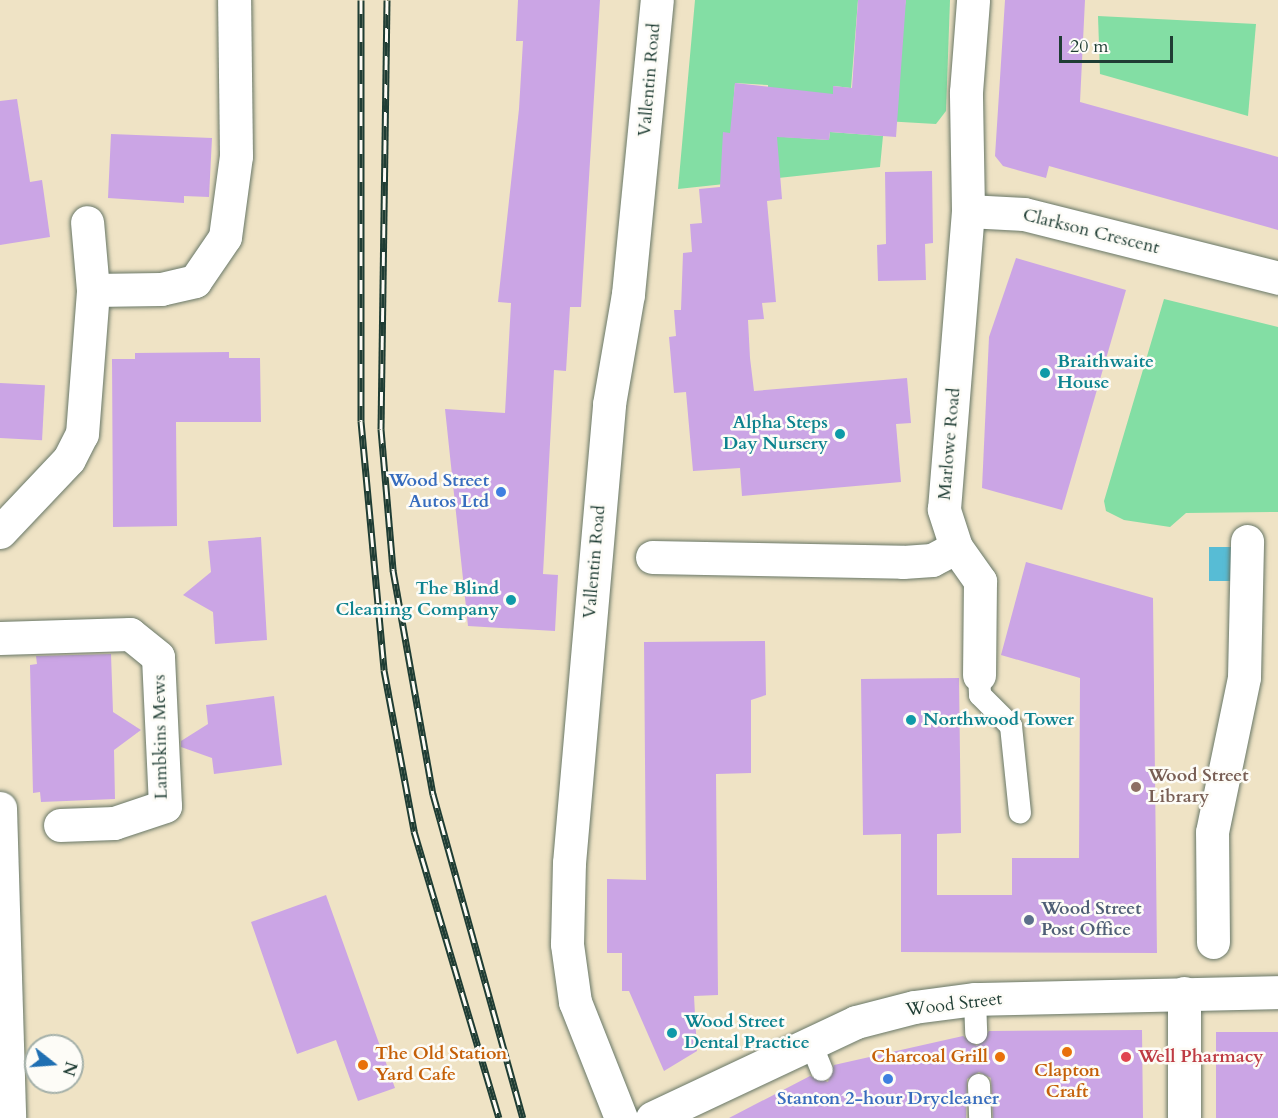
<!DOCTYPE html>
<style>
body{margin:0}
#map{position:relative;width:1278px;height:1118px;overflow:hidden;background:#efe3c5;font-family:Cardo,serif}
div>[style]{position:absolute}
.green>*{inset:0;background:#83dea4}
.water>*{inset:0;background:#57bcd5;transform-origin:0 0}
.building>*{inset:0;background:#cba5e5;transform-origin:0 0}
.roads{filter:drop-shadow(0 0 2px #687767) drop-shadow(0 0 2px #687767)}
.service>*{height:22px;margin:-11px;padding:0 11px;transform-origin:11px;border-radius:11px;background:#fff}
.pedestrian>*{height:33px;margin:-16.5px;padding:0 16.5px;transform-origin:16.5px;border-radius:16.5px;background:#fff}
.minor>*{height:33px;margin:-16.5px;padding:0 16.5px;transform-origin:16.5px;border-radius:16.5px;background:#fff}
.tertiary>*{height:33px;margin:-16.5px;padding:0 16.5px;transform-origin:16.5px;border-radius:16.5px;background:#fff}
.secondary>*{height:33px;margin:-16.5px;padding:0 16.5px;transform-origin:16.5px;border-radius:16.5px;background:#fff}
.rail>*{height:7px;margin-top:-3.5px;transform-origin:0;background:repeating-linear-gradient(90deg,#fdfcf7 0 14px,#1f3d34 0 28px);box-sizing:border-box;border-block:2px solid #1f3d34}
.dots>*{width:16px;height:16px;translate:-50% -50%;box-sizing:border-box;border:3px solid #fdfcf7;border-radius:50%}
span{translate:-50% -50%;white-space:nowrap;text-align:center;line-height:1.15;-webkit-text-stroke:5px #fdfcf7;paint-order:stroke}
.street-label{font-size:18px;color:#1f3d34}
.culture-label{font-size:18px;color:#0d838f;font-weight:700}
.left{translate:0 -50%;text-align:left}
.right{translate:-100% -50%;text-align:right}
.shop-label{font-size:18px;color:#366cbe;font-weight:700}
.education-label{font-size:18px;color:#785e54;font-weight:700}
.service-label{font-size:18px;color:#4e5e75;font-weight:700}
.food-label{font-size:18px;color:#c56008;font-weight:700}
.health-label{font-size:18px;color:#be3a42;font-weight:700}
.north{position:absolute;left:24px;top:1034px;width:60px;height:60px;box-sizing:border-box;background:#fdfcf7;border:2px solid #a4b0a9;border-radius:50%;rotate:107deg;font-size:16px;font-weight:700;line-height:24px;text-align:center;color:#1f3d34}
.north::after{content:'';display:block;margin:auto;width:21px;height:27px;background:#1f6fb2;clip-path:polygon(50% 0,100% 100%,50% 72%,0 100%)}
.scale{position:absolute;left:1059px;top:36px;width:114px;height:27px;box-sizing:border-box;border:3px solid #1f3d34;border-top:0;padding-left:8px;font-size:18px;line-height:21px;white-space:nowrap;color:#1f3d34;-webkit-text-stroke:4px #fdfcf7;paint-order:stroke}
</style>
<div id="map">
<div class="green">
<i style="clip-path:polygon(695px 0,858px 0,851px 88px,834px 86px,833px 94px,768px 94px,768px 85px,735px 83px,731px 133px,723px 133px,829px 140px,830px 132px,883px 136px,880px 167px,678px 189px)"></i>
<i style="clip-path:polygon(906px 0,950px 0,946px 111px,936px 124px,884px 121px)"></i>
<i style="clip-path:polygon(1098px 16px,1256px 24px,1248px 116px,1100px 74px)"></i>
<i style="clip-path:polygon(1164px 299px,1278px 327px,1278px 512px,1186px 513px,1170px 527px,1124px 520px,1106px 511px,1104px 501px)"></i>
</div>
<div class="water">
<i style="left:1209px;top:547px;width:33px;height:34px"></i>
</div>
<div class="building">
<i style="clip-path:polygon(518px 0,600px 0,581px 307px,570px 307px,566px 371px,554px 370px,543px 574px,558px 575px,555px 631px,468px 626px,445px 409px,505px 413px,511px 303px,498px 302px,519px 109px,523px 41px,516px 41px)"></i>
<i style="clip-path:polygon(858px 0,906px 0,896px 137px,830px 132px,829px 140px,777px 137px,782px 199px,767px 201px,776px 302px,762px 303px,764px 319px,748px 320px,750px 358px,754px 391px,907px 378px,911px 423px,896px 424px,901px 482px,742px 496px,740px 468px,693px 471px,686px 392px,674px 393px,669px 337px,676px 336px,674px 310px,681px 310px,683px 253px,692px 252px,690px 224px,702px 223px,699px 189px,720px 187px,723px 132px,730px 133px,735px 83px,833px 94px,833px 86px,852px 88px)"></i>
<i style="clip-path:polygon(1005px 0,1085px 0,1080px 102px,1278px 157px,1278px 230px,1049px 166px,1046px 178px,1003px 166px,995px 156px)"></i>
<i style="clip-path:polygon(17px 99px,30px 182px,42px 180px,50px 237px,0 245px,0 101px)"></i>
<i style="clip-path:polygon(111px 134px,212px 138px,209px 197px,184px 196px,184px 203px,108px 198px)"></i>
<i style="clip-path:polygon(932px 171px,933px 243px,925px 244px,926px 280px,878px 281px,877px 245px,886px 244px,885px 172px)"></i>
<i style="clip-path:polygon(1016px 258px,1126px 290px,1062px 510px,982px 488px,989px 337px)"></i>
<i style="clip-path:polygon(229px 352px,229px 358px,260px 358px,261px 422px,176px 422px,177px 526px,113px 527px,112px 359px,135px 359px,135px 353px)"></i>
<i style="left:0;top:383px;width:45px;height:55px;rotate:3deg"></i>
<i style="clip-path:polygon(261px 537px,267px 640px,215px 644px,213px 612px,183px 595px,211px 572px,208px 541px)"></i>
<i style="clip-path:polygon(1026px 562px,1153px 598px,1157px 953px,901px 952px,901px 834px,863px 835px,861px 679px,959px 678px,961px 833px,937px 834px,937px 895px,1012px 895px,1012px 858px,1079px 858px,1080px 678px,1001px 655px)"></i>
<i style="clip-path:polygon(765px 641px,766px 695px,751px 700px,751px 773px,716px 774px,718px 995px,694px 996px,697px 1051px,664px 1071px,629px 991px,622px 991px,622px 953px,607px 953px,607px 879px,646px 880px,644px 642px)"></i>
<i style="clip-path:polygon(111px 654px,113px 712px,141px 730px,114px 750px,115px 799px,41px 802px,40px 792px,33px 793px,30px 665px,37px 664px,36px 656px)"></i>
<i style="clip-path:polygon(274px 696px,282px 765px,214px 774px,212px 758px,181px 747px,181px 741px,208px 724px,206px 705px)"></i>
<i style="clip-path:polygon(326px 895px,395px 1088px,358px 1101px,336px 1040px,297px 1054px,251px 922px)"></i>
<i style="clip-path:polygon(1142px 1030px,1143px 1118px,993px 1118px,991px 1078px,979px 1072px,967px 1079px,966px 1118px,729px 1118px,810px 1076px,828px 1082px,834px 1065px,963px 1036px,977px 1046px,989px 1031px)"></i>
<i style="left:1216px;top:1032px;width:62px;height:86px"></i>
</div>
<div class="roads">
<div class="service">
<i style="left:979px;top:675px;width:20px;rotate:87deg"></i>
<i style="left:980px;top:695px;width:44px;rotate:45deg"></i>
<i style="left:1011px;top:726px;width:87px;rotate:84.1deg"></i>
<i style="left:975px;top:999px;width:34px;rotate:88deg"></i>
<i style="left:810px;top:1041px;width:31px;rotate:68deg"></i>
<i style="left:979px;top:1085px;width:33px;rotate:88deg"></i>
</div>
<div class="pedestrian">
<i style="left:1213px;top:942px;width:110px;rotate:-90.5deg"></i>
<i style="left:1212px;top:832px;width:158px;rotate:-78.3deg"></i>
<i style="left:1244px;top:677px;width:136px;rotate:-88.7deg"></i>
</div>
<div class="minor">
<i style="left:968px;top:211px;width:56px;rotate:3.1deg"></i>
<i style="left:1024px;top:214px;width:262px;rotate:14.1deg"></i>
<i style="left:93px;top:290px;width:68px;rotate:-0.8deg"></i>
<i style="left:161px;top:289px;width:35px;rotate:-13deg"></i>
<i style="left:195px;top:281px;width:53px;rotate:-55.7deg"></i>
<i style="left:225px;top:237px;width:82px;rotate:-82.3deg"></i>
<i style="left:236px;top:156px;width:156px;rotate:-90.7deg"></i>
<i style="left:0;top:532px;width:100px;rotate:-46.6deg"></i>
<i style="left:69px;top:459px;width:28px;rotate:-63deg"></i>
<i style="left:82px;top:434px;width:144px;rotate:-85.6deg"></i>
<i style="left:93px;top:290px;width:68px;rotate:-95deg"></i>
<i style="left:956px;top:547px;width:42px;rotate:54.8deg"></i>
<i style="left:980px;top:581px;width:94px;rotate:90.6deg"></i>
<i style="left:652px;top:557px;width:251px;rotate:1.1deg"></i>
<i style="left:903px;top:562px;width:29px;rotate:-4deg"></i>
<i style="left:932px;top:560px;width:27px;rotate:-28deg"></i>
<i style="left:956px;top:547px;width:40px;rotate:-108deg"></i>
<i style="left:944px;top:509px;width:299px;rotate:-85.4deg"></i>
<i style="left:968px;top:211px;width:119px;rotate:-91deg"></i>
<i style="left:966px;top:92px;width:92px;rotate:-85.6deg"></i>
<i style="left:0;top:638px;width:130px;rotate:-1.8deg"></i>
<i style="left:130px;top:634px;width:36px;rotate:39deg"></i>
<i style="left:158px;top:657px;width:149px;rotate:87.3deg"></i>
<i style="left:165px;top:806px;width:54px;rotate:161.6deg"></i>
<i style="left:114px;top:823px;width:54px;rotate:177.9deg"></i>
<i style="left:0;top:808px;width:310px;rotate:88.3deg"></i>
<i style="left:1184px;top:993px;width:125px;rotate:90deg"></i>
</div>
<div class="tertiary">
<i style="left:621px;top:1118px;width:125px;rotate:-111.6deg"></i>
<i style="left:575px;top:1002px;width:59px;rotate:-97.9deg"></i>
<i style="left:567px;top:944px;width:81px;rotate:-88.6deg"></i>
<i style="left:569px;top:863px;width:461px;rotate:-85deg"></i>
<i style="left:609px;top:404px;width:112px;rotate:-80.2deg"></i>
<i style="left:628px;top:294px;width:295px;rotate:-84.4deg"></i>
</div>
<div class="secondary">
<i style="left:652px;top:1118px;width:225px;rotate:-25.2deg"></i>
<i style="left:856px;top:1022px;width:60px;rotate:-14.5deg"></i>
<i style="left:914px;top:1007px;width:62px;rotate:-7.5deg"></i>
<i style="left:975px;top:999px;width:303px;rotate:-1.3deg"></i>
</div>
</div>
<div class="rail">
<i style="left:361px;top:0;width:421px;rotate:90deg"></i>
<i style="left:361px;top:421px;width:250px;rotate:84.7deg"></i>
<i style="left:384px;top:670px;width:164px;rotate:79.4deg"></i>
<i style="left:414px;top:831px;width:299px;rotate:73.5deg"></i>
<i style="left:387px;top:0;width:429px;rotate:90.8deg"></i>
<i style="left:381px;top:429px;width:142px;rotate:85.1deg"></i>
<i style="left:393px;top:570px;width:228px;rotate:79.9deg"></i>
<i style="left:433px;top:794px;width:336px;rotate:74.5deg"></i>
</div>
<div class="dots">
<i style="left:1045px;top:373px;background:#0f9aa8"></i>
<i style="left:840px;top:434px;background:#0f9aa8"></i>
<i style="left:501px;top:492px;background:#3f7fe0"></i>
<i style="left:511px;top:600px;background:#0f9aa8"></i>
<i style="left:911px;top:720px;background:#0f9aa8"></i>
<i style="left:1136px;top:787px;background:#8d6e63"></i>
<i style="left:1029px;top:920px;background:#5c6f8a"></i>
<i style="left:672px;top:1033px;background:#0f9aa8"></i>
<i style="left:1067px;top:1052px;background:#e8710a"></i>
<i style="left:1000px;top:1057px;background:#e8710a"></i>
<i style="left:1126px;top:1057px;background:#e0444e"></i>
<i style="left:363px;top:1065px;background:#e8710a"></i>
<i style="left:888px;top:1079px;background:#3f7fe0"></i>
</div>
<div class="street-label">
<span style="left:650px;top:80px;rotate:-85deg">Vallentin Road</span>
<span style="left:1091px;top:232px;rotate:14deg">Clarkson Crescent</span>
<span style="left:950px;top:444px;rotate:-85deg">Marlowe Road</span>
<span style="left:595px;top:562px;rotate:-85deg">Vallentin Road</span>
<span style="left:161px;top:737px;rotate:-91deg">Lambkins Mews</span>
<span style="left:954px;top:1005px;rotate:-7deg">Wood Street</span>
</div>
<div class="culture-label">
<span class="left" style="left:1057px;top:373px">Braithwaite<br>House</span>
<span class="right" style="left:828px;top:434px">Alpha Steps<br>Day Nursery</span>
<span class="right" style="left:499px;top:600px">The Blind<br>Cleaning Company</span>
<span class="left" style="left:923px;top:720px">Northwood Tower</span>
<span class="left" style="left:684px;top:1033px">Wood Street<br>Dental Practice</span>
</div>
<div class="shop-label">
<span class="right" style="left:489px;top:492px">Wood Street<br>Autos Ltd</span>
<span style="left:888px;top:1099px">Stanton 2-hour Drycleaner</span>
</div>
<div class="education-label">
<span class="left" style="left:1148px;top:787px">Wood Street<br>Library</span>
</div>
<div class="service-label">
<span class="left" style="left:1041px;top:920px">Wood Street<br>Post Office</span>
</div>
<div class="food-label">
<span class="left" style="left:375px;top:1065px">The Old Station<br>Yard Cafe</span>
<span class="right" style="left:988px;top:1057px">Charcoal Grill</span>
<span style="left:1067px;top:1082px">Clapton<br>Craft</span>
</div>
<div class="health-label">
<span class="left" style="left:1138px;top:1057px">Well Pharmacy</span>
</div>
<div class="north">N</div>
<div class="scale">20 m</div>
</div>
